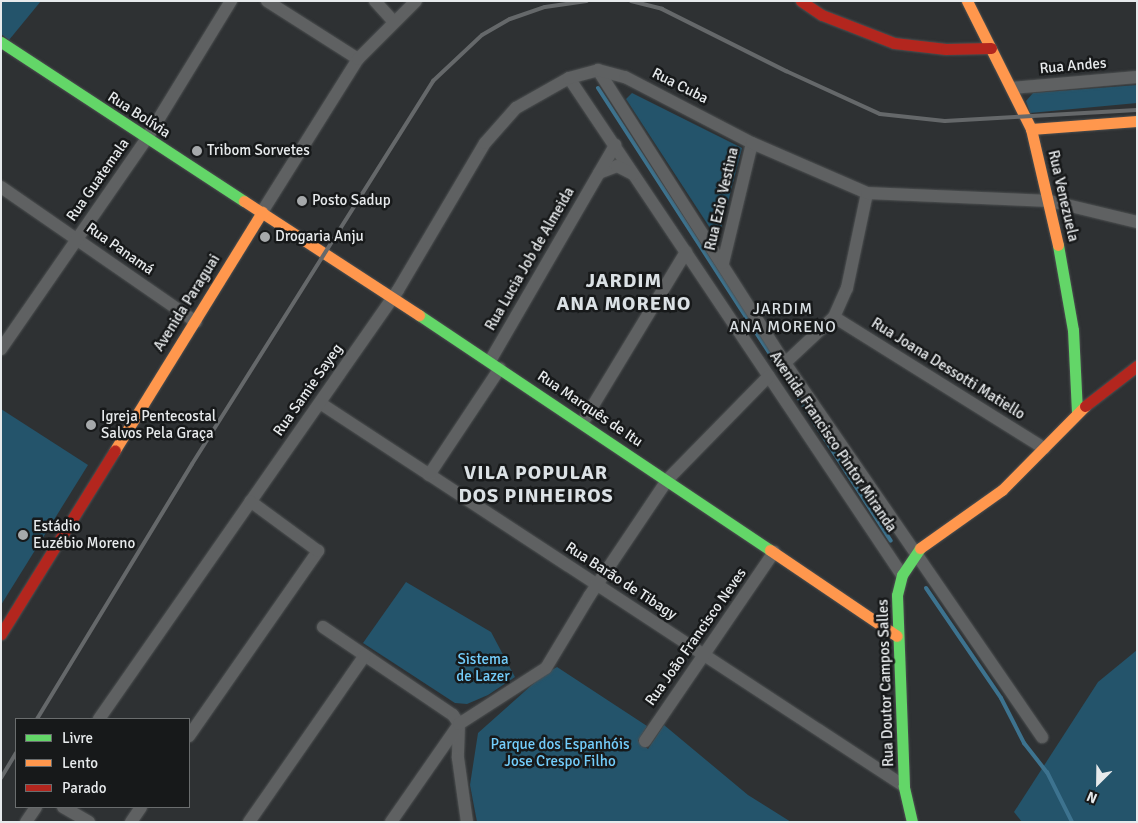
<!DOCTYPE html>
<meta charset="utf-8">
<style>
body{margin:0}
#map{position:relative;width:1138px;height:823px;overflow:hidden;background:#2e3133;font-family:Signika,sans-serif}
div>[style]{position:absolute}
.green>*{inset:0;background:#24546b}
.stream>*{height:4px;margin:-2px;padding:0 2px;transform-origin:2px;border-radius:2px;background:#3d738f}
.roads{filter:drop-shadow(0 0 1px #4d5051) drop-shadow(0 0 1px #4d5051)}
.street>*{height:12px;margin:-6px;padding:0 6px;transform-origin:6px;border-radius:6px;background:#5f6162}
.fast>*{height:11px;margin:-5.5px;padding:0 5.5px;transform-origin:5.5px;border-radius:5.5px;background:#63d668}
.slow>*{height:11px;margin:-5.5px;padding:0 5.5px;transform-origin:5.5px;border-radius:5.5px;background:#ff974d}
.jam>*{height:11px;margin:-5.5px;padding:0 5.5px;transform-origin:5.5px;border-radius:5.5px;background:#b3261e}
.rail>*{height:4px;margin:-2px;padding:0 2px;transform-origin:2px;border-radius:2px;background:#65686a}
.dots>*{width:14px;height:14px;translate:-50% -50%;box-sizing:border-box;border:2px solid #17191a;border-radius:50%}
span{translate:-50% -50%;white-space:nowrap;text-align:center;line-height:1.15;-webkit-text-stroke:5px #17191a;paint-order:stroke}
.street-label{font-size:15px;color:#e7eaec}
.poi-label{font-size:15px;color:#e7eaec}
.left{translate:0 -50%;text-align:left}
.park-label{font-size:15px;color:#73cdfb}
.neighbourhood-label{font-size:16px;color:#dbe1e5;letter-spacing:1px}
.district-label{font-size:20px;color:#dbe1e5;font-weight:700;letter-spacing:1px}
.frame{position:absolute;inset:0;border:2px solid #e7eaec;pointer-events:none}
.legend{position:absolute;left:15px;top:718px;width:175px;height:90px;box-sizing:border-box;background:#17191a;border:1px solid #6a6d6e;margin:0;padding:6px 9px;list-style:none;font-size:15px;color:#e7eaec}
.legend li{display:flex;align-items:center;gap:10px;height:25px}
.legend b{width:25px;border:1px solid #6a6d6e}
.north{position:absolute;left:1073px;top:758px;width:50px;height:50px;-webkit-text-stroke:4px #17191a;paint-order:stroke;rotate:203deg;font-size:14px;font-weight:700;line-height:20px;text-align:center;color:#e7eaec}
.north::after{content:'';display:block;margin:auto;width:18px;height:22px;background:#e7eaec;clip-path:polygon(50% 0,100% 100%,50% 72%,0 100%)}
</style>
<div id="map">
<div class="green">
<i style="clip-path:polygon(41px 1px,9px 40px,1px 34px,2px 1px)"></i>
<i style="clip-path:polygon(1137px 85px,1137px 103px,1030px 113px,1026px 101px,1033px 93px)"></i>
<i style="clip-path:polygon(632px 93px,742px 148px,721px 229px,717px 232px,710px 228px,626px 99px)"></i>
<i style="clip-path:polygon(1px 409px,88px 465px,1px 605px)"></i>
<i style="clip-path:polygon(406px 582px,491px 632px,515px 677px,488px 695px,467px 704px,455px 703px,363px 643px)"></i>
<i style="clip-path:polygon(1137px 650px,1137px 822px,1022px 822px,1014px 812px,1098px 682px)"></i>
<i style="clip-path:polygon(557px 667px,647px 726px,638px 741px,648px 749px,664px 725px,748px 795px,791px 822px,477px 822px,470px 785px,478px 733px,543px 675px)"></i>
</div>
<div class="stream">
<i style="left:598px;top:88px;width:539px;rotate:57.11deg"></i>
<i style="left:926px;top:588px;width:133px;rotate:55.7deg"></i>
<i style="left:1001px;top:698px;width:51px;rotate:62.9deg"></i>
<i style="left:1024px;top:743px;width:37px;rotate:52deg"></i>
<i style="left:1047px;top:772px;width:56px;rotate:63.4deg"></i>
</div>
<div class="roads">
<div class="street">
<i style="left:267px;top:1px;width:108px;rotate:32.5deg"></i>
<i style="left:375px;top:1px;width:27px;rotate:48deg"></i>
<i style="left:598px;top:70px;width:348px;rotate:57.5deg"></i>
<i style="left:785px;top:363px;width:454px;rotate:55.5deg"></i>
<i style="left:569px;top:78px;width:598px;rotate:56.18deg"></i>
<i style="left:1012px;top:88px;width:125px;rotate:-5deg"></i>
<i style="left:599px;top:173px;width:19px;rotate:-21deg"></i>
<i style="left:617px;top:166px;width:18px;rotate:27deg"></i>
<i style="left:1px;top:187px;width:237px;rotate:34.7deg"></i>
<i style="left:262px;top:212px;width:181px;rotate:-57.9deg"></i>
<i style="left:358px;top:59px;width:82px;rotate:-45deg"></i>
<i style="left:723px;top:263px;width:123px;rotate:-76.4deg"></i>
<i style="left:834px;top:317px;width:248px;rotate:32deg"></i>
<i style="left:1px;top:349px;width:257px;rotate:-55.3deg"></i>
<i style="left:147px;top:138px;width:161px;rotate:-58.5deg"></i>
<i style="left:490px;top:361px;width:250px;rotate:-59.9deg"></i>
<i style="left:785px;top:363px;width:67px;rotate:-43.2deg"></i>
<i style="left:834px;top:317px;width:32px;rotate:-66deg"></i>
<i style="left:847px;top:288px;width:97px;rotate:-78.1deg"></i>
<i style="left:320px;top:403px;width:698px;rotate:33.26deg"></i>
<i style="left:583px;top:422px;width:199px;rotate:-58.8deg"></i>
<i style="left:429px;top:475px;width:128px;rotate:-56.4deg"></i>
<i style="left:323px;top:627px;width:157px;rotate:34.1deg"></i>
<i style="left:453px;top:715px;width:11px;rotate:56deg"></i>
<i style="left:459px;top:724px;width:34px;rotate:92deg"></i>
<i style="left:458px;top:758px;width:65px;rotate:82deg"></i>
<i style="left:99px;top:719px;width:523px;rotate:-55.12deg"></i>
<i style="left:398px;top:290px;width:171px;rotate:-59.4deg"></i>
<i style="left:485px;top:143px;width:47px;rotate:-48.5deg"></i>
<i style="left:516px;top:108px;width:61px;rotate:-29.5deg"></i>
<i style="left:569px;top:78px;width:30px;rotate:-15deg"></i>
<i style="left:598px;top:70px;width:28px;rotate:15deg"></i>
<i style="left:625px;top:77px;width:143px;rotate:27.5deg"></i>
<i style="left:752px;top:143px;width:125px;rotate:23.5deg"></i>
<i style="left:867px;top:193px;width:183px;rotate:2.5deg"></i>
<i style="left:1050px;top:201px;width:89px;rotate:13.6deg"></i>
<i style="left:189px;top:736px;width:226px;rotate:-55.1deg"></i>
<i style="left:318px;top:551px;width:84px;rotate:-143.7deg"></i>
<i style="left:645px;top:741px;width:229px;rotate:-55.7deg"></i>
<i style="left:63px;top:807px;width:30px;rotate:30deg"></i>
<i style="left:26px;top:822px;width:18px;rotate:-56deg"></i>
<i style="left:131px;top:822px;width:18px;rotate:-56deg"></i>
<i style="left:249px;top:822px;width:203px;rotate:-55.2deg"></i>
<i style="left:391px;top:822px;width:119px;rotate:-55.2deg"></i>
<i style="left:459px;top:724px;width:103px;rotate:-32.8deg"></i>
<i style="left:546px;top:668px;width:85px;rotate:-58.9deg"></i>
<i style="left:590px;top:595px;width:140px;rotate:-56.1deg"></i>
<i style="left:668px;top:479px;width:144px;rotate:-45.6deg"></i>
</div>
<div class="fast">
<i style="left:1px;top:42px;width:290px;rotate:33.2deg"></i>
<i style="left:1058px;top:245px;width:86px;rotate:80deg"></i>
<i style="left:1073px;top:330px;width:82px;rotate:87.2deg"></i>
<i style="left:419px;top:315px;width:422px;rotate:33.8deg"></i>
<i style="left:912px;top:822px;width:37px;rotate:-103deg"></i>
<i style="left:904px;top:786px;width:191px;rotate:-92.1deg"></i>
<i style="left:897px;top:595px;width:21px;rotate:-76deg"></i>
<i style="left:902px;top:575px;width:32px;rotate:-56deg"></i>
</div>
<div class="slow">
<i style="left:967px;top:1px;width:143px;rotate:63.4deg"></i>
<i style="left:1031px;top:129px;width:119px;rotate:76.9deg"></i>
<i style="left:1031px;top:129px;width:106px;rotate:-4.3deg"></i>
<i style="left:244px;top:201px;width:209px;rotate:33.1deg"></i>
<i style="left:115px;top:450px;width:280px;rotate:-58.3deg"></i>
<i style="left:920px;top:548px;width:100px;rotate:-35.3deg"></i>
<i style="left:1002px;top:490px;width:118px;rotate:-45.3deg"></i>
<i style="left:770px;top:550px;width:153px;rotate:34.1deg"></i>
</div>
<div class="jam">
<i style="left:801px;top:1px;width:25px;rotate:34deg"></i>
<i style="left:822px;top:15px;width:77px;rotate:21.3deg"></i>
<i style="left:894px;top:43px;width:52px;rotate:6.6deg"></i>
<i style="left:946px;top:49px;width:45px;rotate:-1.3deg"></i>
<i style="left:1085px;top:406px;width:66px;rotate:-37.6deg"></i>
<i style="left:1px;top:634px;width:216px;rotate:-58.2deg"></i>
</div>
</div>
<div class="rail">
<i style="left:631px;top:1px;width:32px;rotate:14deg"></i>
<i style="left:662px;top:9px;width:139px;rotate:26.6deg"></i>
<i style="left:786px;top:71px;width:103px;rotate:24.6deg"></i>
<i style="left:880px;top:114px;width:65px;rotate:6.1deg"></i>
<i style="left:945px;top:121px;width:192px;rotate:-3.3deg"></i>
<i style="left:37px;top:719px;width:298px;rotate:-58.7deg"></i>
<i style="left:192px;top:464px;width:453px;rotate:-57.8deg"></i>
<i style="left:433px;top:81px;width:67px;rotate:-43.2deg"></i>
<i style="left:482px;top:35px;width:32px;rotate:-30deg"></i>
<i style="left:510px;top:19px;width:37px;rotate:-19deg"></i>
<i style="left:545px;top:7px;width:42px;rotate:-8.1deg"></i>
<i style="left:1px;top:778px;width:29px;rotate:-59deg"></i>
</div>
<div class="dots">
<i style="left:197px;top:151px;background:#a6a9ab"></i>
<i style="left:302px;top:201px;background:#a6a9ab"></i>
<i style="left:265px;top:237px;background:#a6a9ab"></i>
<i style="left:91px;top:425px;background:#a6a9ab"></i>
<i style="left:23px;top:535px;background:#a6a9ab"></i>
</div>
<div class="street-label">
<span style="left:1073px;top:66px;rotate:-5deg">Rua Andes</span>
<span style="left:680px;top:86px;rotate:27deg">Rua Cuba</span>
<span style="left:139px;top:115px;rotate:33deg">Rua Bolívia</span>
<span style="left:98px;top:180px;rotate:-55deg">Rua Guatemala</span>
<span style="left:1063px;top:196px;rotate:77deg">Rua Venezuela</span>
<span style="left:722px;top:199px;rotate:-77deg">Rua Ezio Vestina</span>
<span style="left:120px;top:249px;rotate:35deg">Rua Panamá</span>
<span style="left:530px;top:259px;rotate:-60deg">Rua Lucia Job de Almeida</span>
<span style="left:187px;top:303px;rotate:-58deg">Avenida Paraguai</span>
<span style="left:948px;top:369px;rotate:32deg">Rua Joana Dessotti Matiello</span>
<span style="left:308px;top:390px;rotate:-55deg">Rua Samie Sayeg</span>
<span style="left:590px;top:409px;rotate:34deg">Rua Marquês de Itu</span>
<span style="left:833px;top:442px;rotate:56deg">Avenida Francisco Pintor Miranda</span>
<span style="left:621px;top:581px;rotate:33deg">Rua Barão de Tibagy</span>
<span style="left:696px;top:637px;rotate:-55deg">Rua João Francisco Neves</span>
<span style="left:886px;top:683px;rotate:-92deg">Rua Doutor Campos Salles</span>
</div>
<div class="poi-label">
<span class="left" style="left:207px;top:151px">Tribom Sorvetes</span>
<span class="left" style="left:312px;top:201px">Posto Sadup</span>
<span class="left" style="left:275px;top:237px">Drogaria Anju</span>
<span class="left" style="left:101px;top:425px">Igreja Pentecostal<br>Salvos Pela Graça</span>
<span class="left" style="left:33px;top:535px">Estádio<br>Euzébio Moreno</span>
</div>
<div class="park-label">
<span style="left:483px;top:668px">Sistema<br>de Lazer</span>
<span style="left:560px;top:753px">Parque dos Espanhóis<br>Jose Crespo Filho</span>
</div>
<div class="neighbourhood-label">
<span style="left:783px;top:318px">JARDIM<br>ANA MORENO</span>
</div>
<div class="district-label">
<span style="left:624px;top:292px">JARDIM<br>ANA MORENO</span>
<span style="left:536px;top:484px">VILA POPULAR<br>DOS PINHEIROS</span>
</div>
<div class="frame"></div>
<ul class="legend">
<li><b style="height:6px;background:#63d668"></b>Livre</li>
<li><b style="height:6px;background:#ff974d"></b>Lento</li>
<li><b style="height:6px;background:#b3261e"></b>Parado</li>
</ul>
<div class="north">N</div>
</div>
